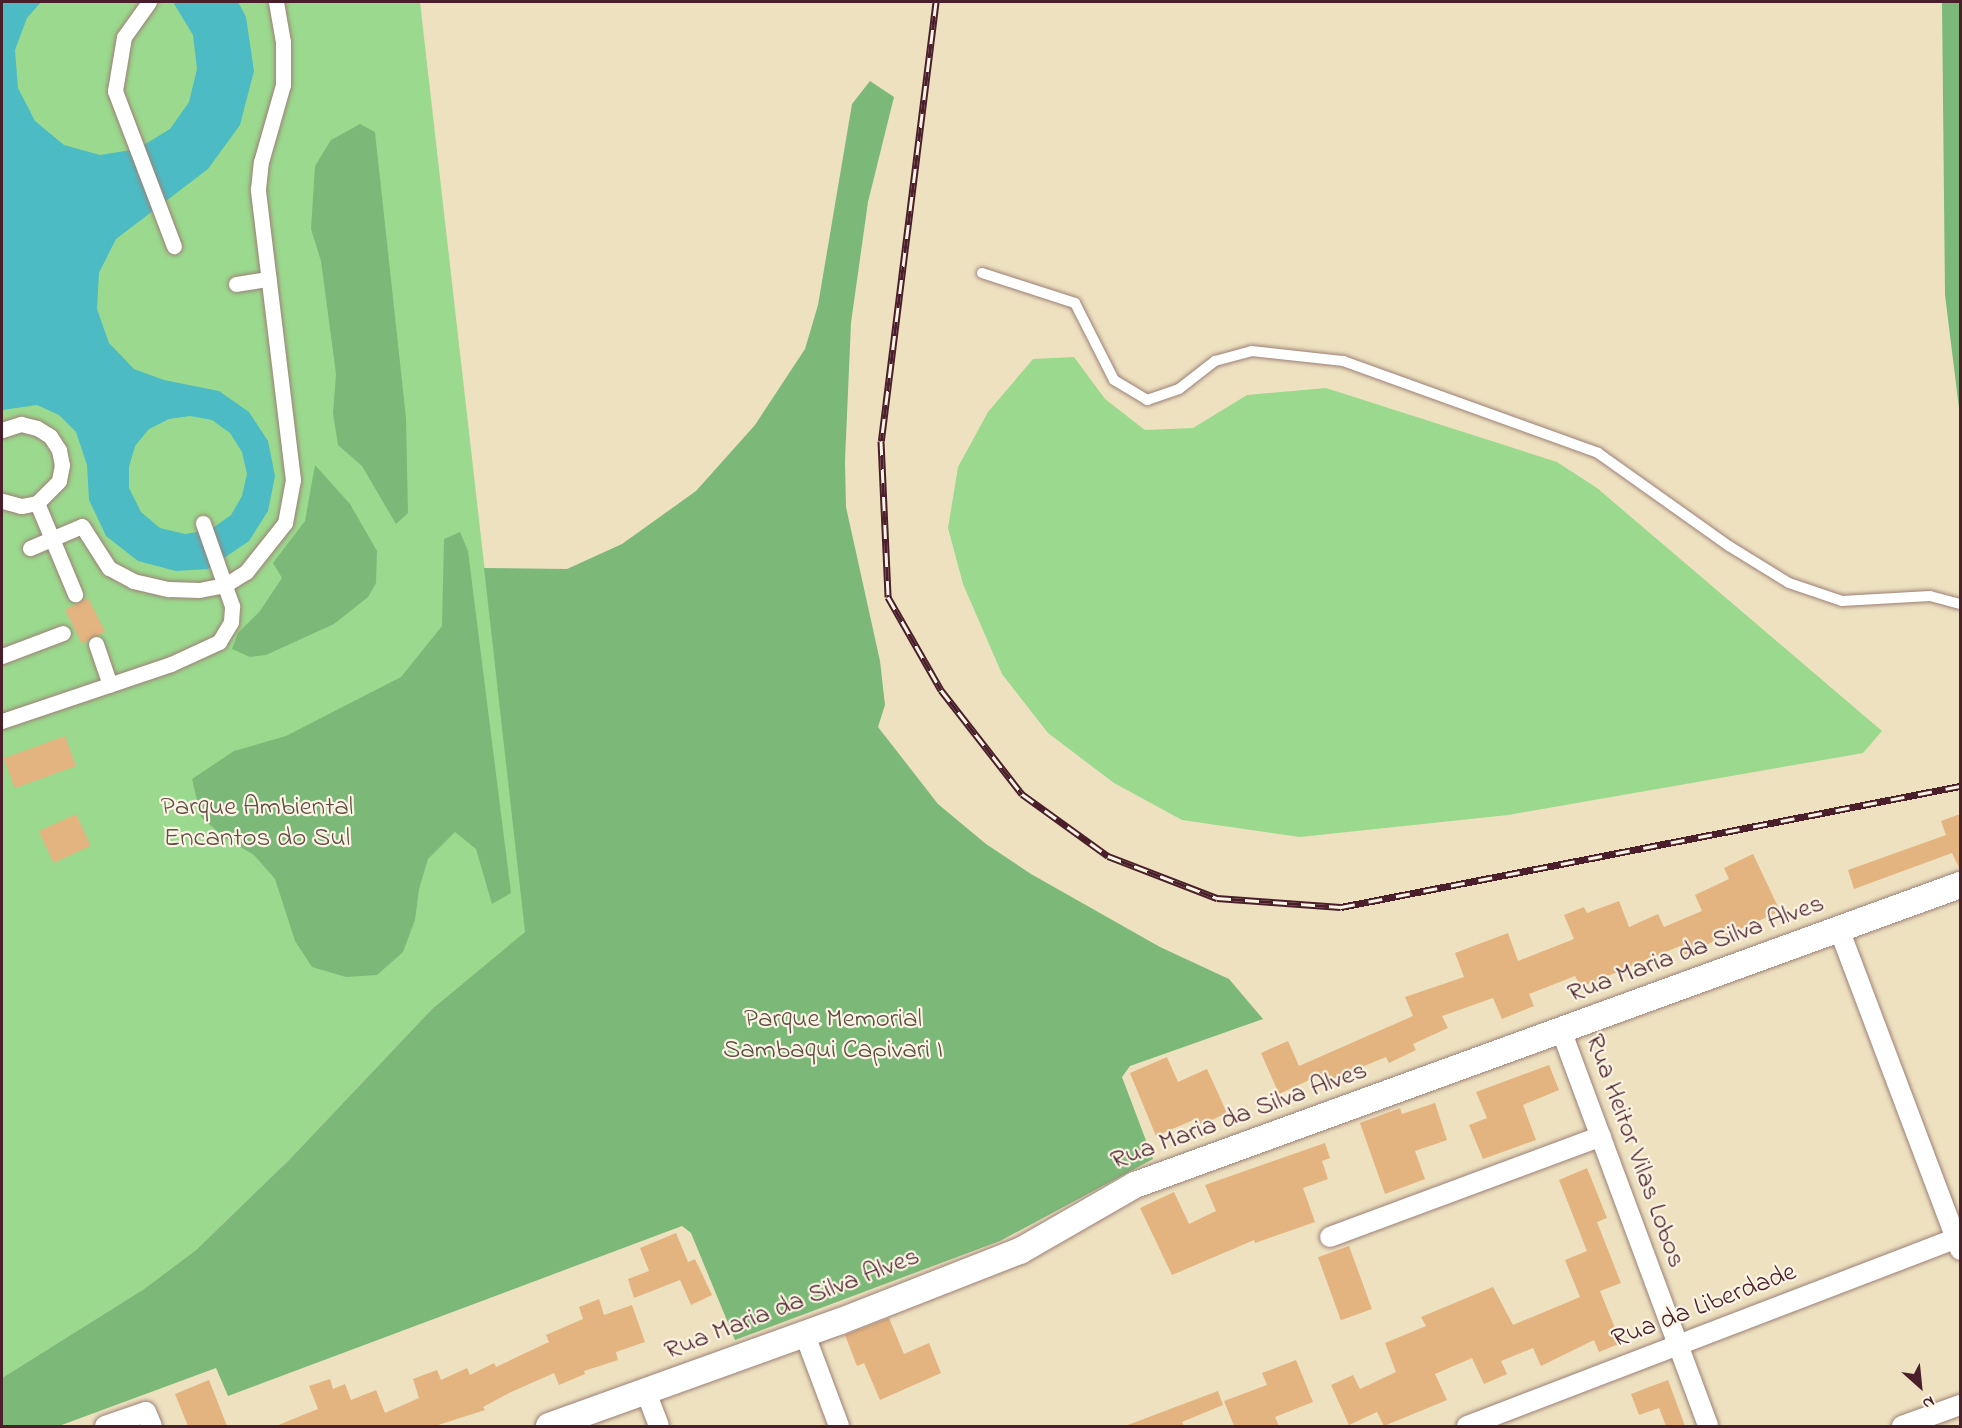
<!DOCTYPE html>
<style>
body{margin:0}
#map{position:relative;width:1962px;height:1428px;overflow:hidden;background:#eee1c0;font-family:"Indie Flower",sans-serif}
div>[style]{position:absolute}
.green>*{inset:0;background:#9bd98e}
.forest>*{inset:0;background:#7cb979}
.water>*{inset:0;background:#4dbbc4}
.building>*{inset:0;background:#e3b380;transform-origin:0 0}
.roads{filter:drop-shadow(0 0 2px #9c8076) drop-shadow(0 0 2px #9c8076)}
.service>*{height:10px;margin:-5px;padding:0 5px;transform-origin:5px;border-radius:5px;background:#fff}
.pedestrian>*{height:15px;margin:-7.5px;padding:0 7.5px;transform-origin:7.5px;border-radius:7.5px;background:#fff}
.minor>*{height:20px;margin:-10px;padding:0 10px;transform-origin:10px;border-radius:10px;background:#fff}
.tertiary>*{height:26px;margin:-13px;padding:0 13px;transform-origin:13px;border-radius:13px;background:#fff}
.rail>*{height:7px;margin-top:-3.5px;transform-origin:0;background:repeating-linear-gradient(90deg,#fcf5e5 0 14px,#4a1f2b 0 28px);box-sizing:border-box;border-block:2px solid #4a1f2b}
span{translate:-50% -50%;white-space:nowrap;text-align:center;line-height:1.15;-webkit-text-stroke:4.5px #fcf5e5;paint-order:stroke}
.park-label{font-size:27px;color:#5e4e44}
.street-label{font-size:27px;color:#4a1f2b}
.frame{position:absolute;inset:0;border:3px solid #4a1f2b;pointer-events:none}
.north{position:absolute;left:1890px;top:1356px;width:60px;height:60px;-webkit-text-stroke:4px #fcf5e5;paint-order:stroke;rotate:153deg;font-size:16px;font-weight:700;line-height:24px;text-align:center;color:#4a1f2b}
.north::after{content:'';display:block;margin:auto;width:21px;height:27px;background:#4a1f2b;clip-path:polygon(50% 0,100% 100%,50% 72%,0 100%)}
</style>
<div id="map">
<div class="green">
<i style="clip-path:polygon(2px 2px,420px 2px,526px 932px,432px 1009px,289px 1160px,196px 1250px,144px 1289px,2px 1378px)"></i>
<i style="clip-path:polygon(1074px 357px,1105px 399px,1145px 430px,1193px 428px,1247px 395px,1326px 388px,1557px 462px,1597px 488px,1882px 731px,1863px 753px,1508px 815px,1300px 837px,1182px 820px,1114px 783px,1048px 733px,1002px 674px,963px 584px,948px 528px,958px 467px,988px 412px,1033px 359px)"></i>
</div>
<div class="forest">
<i style="clip-path:polygon(1942px 2px,1960px 2px,1960px 416px,1945px 295px)"></i>
<i style="clip-path:polygon(870px 81px,894px 97px,868px 202px,851px 323px,845px 461px,846px 507px,880px 661px,885px 705px,878px 727px,938px 804px,986px 844px,1031px 874px,1160px 947px,1229px 979px,1263px 1019px,1130px 1066px,1122px 1077px,1153px 1159px,1000px 1241px,735px 1340px,691px 1233px,682px 1226px,228px 1396px,216px 1368px,59px 1426px,2px 1426px,2px 1378px,144px 1289px,196px 1250px,289px 1160px,432px 1009px,525px 932px,484px 568px,567px 569px,622px 544px,696px 491px,755px 425px,805px 349px,818px 305px,852px 104px)"></i>
<i style="clip-path:polygon(360px 124px,375px 132px,406px 418px,408px 513px,396px 524px,362px 466px,338px 445px,333px 413px,336px 374px,321px 261px,311px 229px,315px 166px,331px 140px)"></i>
<i style="clip-path:polygon(315px 465px,350px 504px,369px 537px,377px 551px,376px 583px,368px 597px,334px 624px,266px 655px,250px 657px,232px 649px,238px 633px,260px 611px,282px 578px,273px 563px,305px 521px)"></i>
<i style="clip-path:polygon(460px 532px,468px 551px,511px 893px,492px 904px,476px 849px,455px 832px,428px 859px,419px 889px,415px 920px,403px 952px,377px 975px,346px 977px,312px 967px,295px 941px,275px 879px,254px 855px,225px 838px,201px 817px,192px 779px,234px 751px,286px 736px,401px 677px,442px 626px,444px 539px)"></i>
</div>
<div class="water">
<i style="clip-path:polygon(evenodd,2px 2px,41px 2px,27px 18px,15px 50px,18px 88px,35px 121px,64px 145px,100px 155px,137px 149px,170px 129px,189px 102px,197px 69px,193px 35px,173px 2px,238px 2px,246px 17px,254px 71px,240px 125px,208px 169px,116px 239px,99px 273px,97px 309px,109px 343px,134px 369px,164px 380px,219px 391px,249px 412px,268px 441px,275px 476px,268px 511px,249px 541px,208px 569px,176px 571px,138px 561px,106px 536px,89px 500px,87px 465px,76px 432px,59px 415px,37px 405px,2px 410px,2px 2px,190px 416px,212px 420px,230px 433px,242px 452px,247px 474px,242px 496px,231px 515px,210px 530px,185px 534px,160px 528px,141px 512px,129px 488px,129px 467px,135px 446px,149px 429px,169px 419px,190px 416px)"></i>
</div>
<div class="building">
<i style="left:88px;top:598px;width:38px;height:26px;rotate:63deg"></i>
<i style="left:65px;top:736px;width:32px;height:65px;rotate:70deg"></i>
<i style="left:76px;top:814px;width:35px;height:41px;rotate:65deg"></i>
<i style="clip-path:polygon(1960px 814px,1960px 870px,1952px 853px,1854px 889px,1848px 870px,1946px 835px,1941px 821px)"></i>
<i style="clip-path:polygon(1753px 854px,1780px 911px,1684px 955px,1680px 946px,1581px 987px,1575px 976px,1529px 994px,1534px 1006px,1502px 1019px,1493px 998px,1442px 1016px,1448px 1028px,1413px 1044px,1416px 1050px,1389px 1063px,1386px 1057px,1321px 1084px,1318px 1076px,1279px 1094px,1261px 1053px,1288px 1041px,1299px 1066px,1413px 1016px,1405px 997px,1464px 977px,1455px 953px,1508px 933px,1518px 961px,1574px 939px,1564px 915px,1584px 907px,1587px 913px,1619px 901px,1629px 927px,1658px 914px,1664px 927px,1702px 911px,1695px 895px,1729px 879px,1724px 868px)"></i>
<i style="clip-path:polygon(1167px 1057px,1178px 1082px,1207px 1069px,1227px 1113px,1201px 1125px,1198px 1118px,1156px 1136px,1130px 1073px)"></i>
<i style="clip-path:polygon(1549px 1065px,1559px 1090px,1523px 1105px,1536px 1140px,1483px 1159px,1469px 1125px,1487px 1118px,1476px 1092px)"></i>
<i style="clip-path:polygon(1435px 1103px,1447px 1140px,1415px 1151px,1425px 1179px,1385px 1194px,1360px 1123px,1400px 1108px,1402px 1114px)"></i>
<i style="clip-path:polygon(1325px 1143px,1330px 1158px,1322px 1161px,1328px 1179px,1303px 1188px,1315px 1222px,1255px 1243px,1254px 1240px,1172px 1275px,1140px 1208px,1174px 1192px,1189px 1224px,1216px 1211px,1205px 1185px)"></i>
<i style="clip-path:polygon(1587px 1168px,1607px 1218px,1597px 1222px,1621px 1283px,1600px 1291px,1621px 1343px,1599px 1352px,1594px 1340px,1541px 1366px,1533px 1348px,1501px 1361px,1507px 1374px,1484px 1384px,1472px 1358px,1435px 1374px,1447px 1400px,1384px 1426px,1377px 1412px,1349px 1425px,1331px 1385px,1353px 1375px,1360px 1389px,1396px 1372px,1385px 1343px,1426px 1326px,1421px 1317px,1493px 1287px,1513px 1325px,1580px 1297px,1565px 1260px,1587px 1251px,1559px 1180px)"></i>
<i style="clip-path:polygon(676px 1233px,688px 1262px,695px 1259px,712px 1295px,691px 1305px,680px 1280px,634px 1298px,628px 1279px,649px 1271px,640px 1248px)"></i>
<i style="left:1349px;top:1246px;width:67px;height:33px;rotate:70deg"></i>
<i style="clip-path:polygon(599px 1299px,604px 1315px,632px 1305px,645px 1342px,616px 1352px,618px 1360px,584px 1371px,585px 1374px,559px 1385px,554px 1373px,509px 1393px,483px 1407px,485px 1410px,435px 1426px,276px 1426px,318px 1409px,309px 1386px,330px 1379px,333px 1389px,345px 1384px,351px 1400px,376px 1390px,385px 1413px,419px 1398px,413px 1379px,437px 1370px,441px 1380px,467px 1368px,470px 1375px,494px 1363px,496px 1367px,549px 1342px,546px 1335px,583px 1319px,579px 1307px)"></i>
<i style="clip-path:polygon(889px 1318px,904px 1354px,929px 1343px,941px 1373px,880px 1400px,864px 1363px,857px 1366px,845px 1335px)"></i>
<i style="clip-path:polygon(1296px 1360px,1313px 1402px,1275px 1417px,1279px 1426px,1234px 1426px,1224px 1401px,1267px 1385px,1262px 1373px)"></i>
<i style="clip-path:polygon(209px 1380px,227px 1426px,188px 1426px,175px 1394px)"></i>
<i style="clip-path:polygon(1668px 1380px,1685px 1426px,1666px 1426px,1659px 1408px,1639px 1415px,1631px 1394px)"></i>
<i style="clip-path:polygon(1218px 1391px,1223px 1405px,1182px 1422px,1184px 1426px,1125px 1426px)"></i>
</div>
<div class="roads">
<div class="service">
<i style="left:982px;top:273px;width:98px;rotate:17.9deg"></i>
<i style="left:1075px;top:303px;width:86px;rotate:63.1deg"></i>
<i style="left:1114px;top:380px;width:39px;rotate:31deg"></i>
<i style="left:1147px;top:400px;width:34px;rotate:-19deg"></i>
<i style="left:1179px;top:389px;width:46px;rotate:-37.9deg"></i>
<i style="left:1215px;top:361px;width:38px;rotate:-15deg"></i>
<i style="left:1252px;top:351px;width:92px;rotate:6.3deg"></i>
<i style="left:1343px;top:361px;width:271px;rotate:19.8deg"></i>
<i style="left:1598px;top:453px;width:161px;rotate:35.4deg"></i>
<i style="left:1729px;top:546px;width:70px;rotate:31.7deg"></i>
<i style="left:1789px;top:583px;width:56px;rotate:18.8deg"></i>
<i style="left:1842px;top:601px;width:88px;rotate:-3.3deg"></i>
<i style="left:1930px;top:596px;width:31px;rotate:15deg"></i>
</div>
<div class="pedestrian">
<i style="left:149px;top:2px;width:43px;rotate:125.5deg"></i>
<i style="left:124px;top:37px;width:55px;rotate:99.5deg"></i>
<i style="left:115px;top:91px;width:166px;rotate:69.2deg"></i>
<i style="left:236px;top:284px;width:33px;rotate:-9deg"></i>
<i style="left:2px;top:430px;width:20px;rotate:-18deg"></i>
<i style="left:21px;top:424px;width:16px;rotate:14deg"></i>
<i style="left:37px;top:428px;width:15px;rotate:32deg"></i>
<i style="left:50px;top:436px;width:17px;rotate:57deg"></i>
<i style="left:59px;top:450px;width:15px;rotate:79deg"></i>
<i style="left:62px;top:465px;width:16px;rotate:101deg"></i>
<i style="left:59px;top:481px;width:31px;rotate:135deg"></i>
<i style="left:37px;top:503px;width:16px;rotate:169deg"></i>
<i style="left:21px;top:506px;width:20px;rotate:-165deg"></i>
<i style="left:37px;top:503px;width:99px;rotate:67.3deg"></i>
<i style="left:30px;top:548px;width:56px;rotate:-22.9deg"></i>
<i style="left:82px;top:526px;width:50px;rotate:57.3deg"></i>
<i style="left:109px;top:568px;width:27px;rotate:28deg"></i>
<i style="left:133px;top:581px;width:37px;rotate:13deg"></i>
<i style="left:169px;top:589px;width:30px;rotate:2deg"></i>
<i style="left:199px;top:590px;width:26px;rotate:-11deg"></i>
<i style="left:225px;top:585px;width:25px;rotate:-32deg"></i>
<i style="left:246px;top:572px;width:63px;rotate:-51.5deg"></i>
<i style="left:285px;top:523px;width:44px;rotate:-79.5deg"></i>
<i style="left:293px;top:480px;width:293px;rotate:-96.9deg"></i>
<i style="left:258px;top:189px;width:27px;rotate:-84deg"></i>
<i style="left:261px;top:162px;width:80px;rotate:-74.1deg"></i>
<i style="left:283px;top:85px;width:43px;rotate:-90deg"></i>
<i style="left:283px;top:42px;width:41px;rotate:-99.9deg"></i>
<i style="left:96px;top:644px;width:43px;rotate:71.1deg"></i>
<i style="left:2px;top:656px;width:65px;rotate:-20.7deg"></i>
<i style="left:2px;top:721px;width:178px;rotate:-18.6deg"></i>
<i style="left:171px;top:664px;width:53px;rotate:-24.6deg"></i>
<i style="left:219px;top:642px;width:23px;rotate:-59deg"></i>
<i style="left:231px;top:622px;width:16px;rotate:-86deg"></i>
<i style="left:232px;top:606px;width:88px;rotate:-109.3deg"></i>
</div>
<div class="minor">
<i style="left:1839px;top:929px;width:343px;rotate:69.3deg"></i>
<i style="left:1561px;top:1030px;width:422px;rotate:69.6deg"></i>
<i style="left:1330px;top:1237px;width:289px;rotate:-20.4deg"></i>
<i style="left:805px;top:1335px;width:97px;rotate:69.5deg"></i>
<i style="left:646px;top:1392px;width:36px;rotate:69deg"></i>
<i style="left:105px;top:1426px;width:43px;rotate:-18.9deg"></i>
<i style="left:146px;top:1412px;width:15px;rotate:67deg"></i>
<i style="left:1467px;top:1426px;width:528px;rotate:-20.98deg"></i>
<i style="left:1902px;top:1426px;width:62px;rotate:-19.9deg"></i>
</div>
<div class="tertiary">
<i style="left:549px;top:1426px;width:310px;rotate:-19.8deg"></i>
<i style="left:841px;top:1321px;width:192px;rotate:-21.4deg"></i>
<i style="left:1020px;top:1251px;width:133px;rotate:-29.9deg"></i>
<i style="left:1135px;top:1185px;width:878px;rotate:-19.98deg"></i>
</div>
</div>
<div class="rail">
<i style="left:936px;top:2px;width:442px;rotate:97.1deg"></i>
<i style="left:881px;top:441px;width:156px;rotate:87.4deg"></i>
<i style="left:888px;top:597px;width:107px;rotate:60.3deg"></i>
<i style="left:941px;top:690px;width:132px;rotate:52.1deg"></i>
<i style="left:1022px;top:794px;width:106px;rotate:35.8deg"></i>
<i style="left:1108px;top:856px;width:117px;rotate:21.1deg"></i>
<i style="left:1217px;top:898px;width:124px;rotate:4.2deg"></i>
<i style="left:1341px;top:907px;width:631px;rotate:-11.06deg"></i>
</div>
<div class="park-label">
<span style="left:257px;top:823px">Parque Ambiental<br>Encantos do Sul</span>
<span style="left:833px;top:1035px">Parque Memorial<br>Sambaqui Capivari I</span>
</div>
<div class="street-label">
<span style="left:1696px;top:949px;rotate:-20deg">Rua Maria da Silva Alves</span>
<span style="left:1239px;top:1116px;rotate:-20deg">Rua Maria da Silva Alves</span>
<span style="left:1635px;top:1151px;rotate:70deg">Rua Heitor Vilas Lobos</span>
<span style="left:792px;top:1304px;rotate:-21deg">Rua Maria da Silva Alves</span>
<span style="left:1704px;top:1306px;rotate:-21deg">Rua da Liberdade</span>
</div>
<div class="frame"></div>
<div class="north">N</div>
</div>
